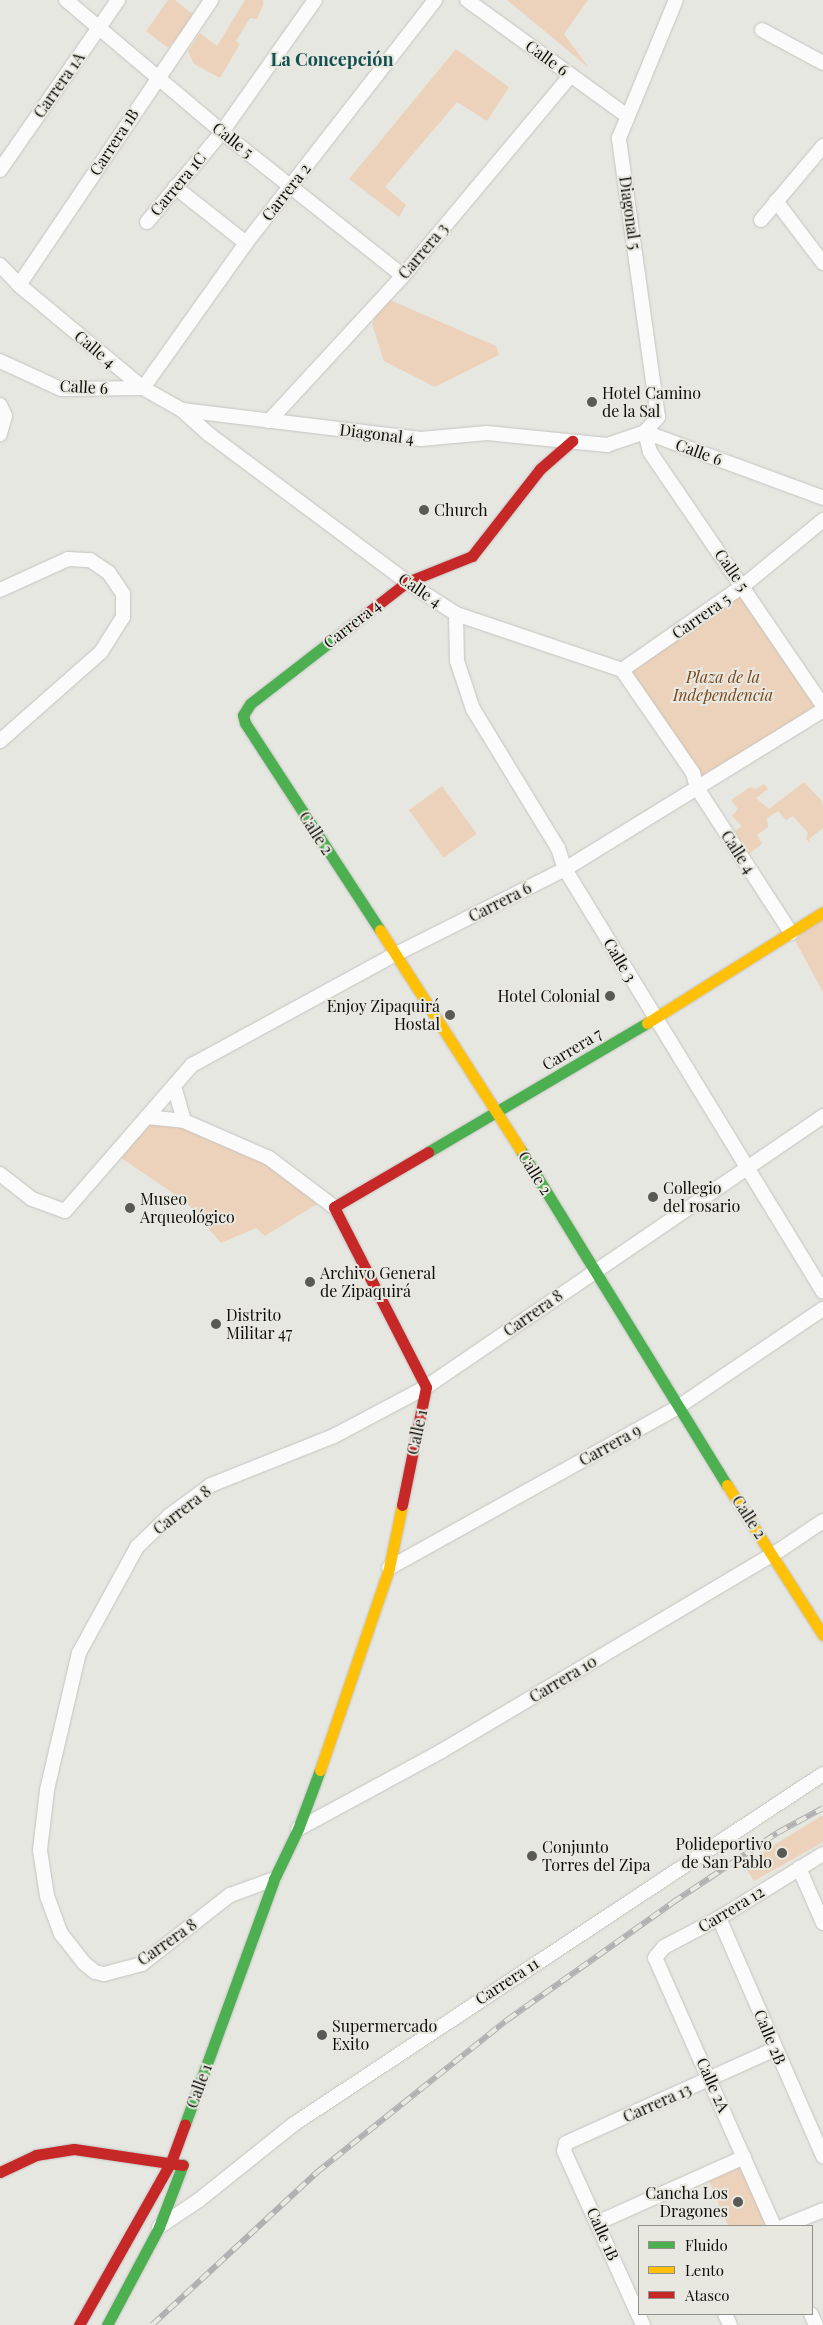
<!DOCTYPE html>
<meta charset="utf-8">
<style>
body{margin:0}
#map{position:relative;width:823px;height:2325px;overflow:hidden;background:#e7e7e2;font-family:"Playfair Display",serif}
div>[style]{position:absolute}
.green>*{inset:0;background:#ecd2ba;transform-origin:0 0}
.roads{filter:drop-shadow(0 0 1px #c4c3c0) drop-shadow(0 0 1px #c4c3c0)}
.street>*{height:14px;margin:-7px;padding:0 7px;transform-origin:7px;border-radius:7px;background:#fbfbfb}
.fast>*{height:11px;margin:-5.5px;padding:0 5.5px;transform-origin:5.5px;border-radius:5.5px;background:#4caf50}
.slow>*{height:11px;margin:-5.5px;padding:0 5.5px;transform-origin:5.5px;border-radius:5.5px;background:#ffc107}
.jam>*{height:11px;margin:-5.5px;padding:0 5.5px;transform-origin:5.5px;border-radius:5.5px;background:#c62828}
.rail>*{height:5.5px;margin-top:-2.75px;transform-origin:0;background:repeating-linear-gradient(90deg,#e9e8e0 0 11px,#b1b1b1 0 22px);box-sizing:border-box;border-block:1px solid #b1b1b1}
.dots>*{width:14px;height:14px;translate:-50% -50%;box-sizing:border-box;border:2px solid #e9e8e0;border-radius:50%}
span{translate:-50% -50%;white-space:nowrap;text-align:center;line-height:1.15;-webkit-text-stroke:4px #e9e8e0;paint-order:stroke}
.street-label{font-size:16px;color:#0d0d0a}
.poi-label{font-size:16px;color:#0d0d0a}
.left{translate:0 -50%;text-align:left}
.right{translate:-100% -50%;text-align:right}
.park-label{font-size:16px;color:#774618;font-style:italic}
.neighbourhood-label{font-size:18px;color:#135052;font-weight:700}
.legend{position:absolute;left:638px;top:2225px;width:175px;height:90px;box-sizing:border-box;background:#e9e8e0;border:1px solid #91908a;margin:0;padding:6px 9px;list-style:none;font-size:15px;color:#0d0d0a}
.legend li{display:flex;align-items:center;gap:10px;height:25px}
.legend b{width:25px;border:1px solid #91908a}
</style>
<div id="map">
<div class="green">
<i style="clip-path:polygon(168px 0,175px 0,195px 16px,168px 48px,146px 31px)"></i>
<i style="clip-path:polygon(245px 0,263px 0,263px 5px,257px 19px,250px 18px,236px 41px,240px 44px,220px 78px,194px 64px,188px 51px,200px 33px,217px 46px)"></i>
<i style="clip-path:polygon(507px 0,588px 0,564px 34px,589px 68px)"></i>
<i style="clip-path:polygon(456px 49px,509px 87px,487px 121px,457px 102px,385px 187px,406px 205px,399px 217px,349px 179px)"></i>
<i style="clip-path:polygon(390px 300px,496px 346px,499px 355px,435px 387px,384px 361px,372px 324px,376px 315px)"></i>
<i style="left:745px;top:592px;width:133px;height:141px;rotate:56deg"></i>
<i style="clip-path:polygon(804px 782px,822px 801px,823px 808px,823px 828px,809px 839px,811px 844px,806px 839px,808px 833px,793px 816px,786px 820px,778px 811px,767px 818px,768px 827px,757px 835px,762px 844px,745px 857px,730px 835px,742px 826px,732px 816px,738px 809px,731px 800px,750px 787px,756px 789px,764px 784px,768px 789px,756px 798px,769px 809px)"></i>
<i style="left:442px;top:786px;width:59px;height:41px;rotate:54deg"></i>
<i style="clip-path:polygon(823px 912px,823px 992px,791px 933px)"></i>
<i style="clip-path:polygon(180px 1123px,267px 1162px,317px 1204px,265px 1236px,256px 1228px,221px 1243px,185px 1201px,121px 1158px,150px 1124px)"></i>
<i style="clip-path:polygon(823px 1815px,823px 1842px,754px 1881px,743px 1864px)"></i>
<i style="clip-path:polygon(740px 2167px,768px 2223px,761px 2226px,728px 2226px,709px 2181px)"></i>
</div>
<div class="roads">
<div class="street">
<i style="left:66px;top:0;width:204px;rotate:40.2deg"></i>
<i style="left:222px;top:132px;width:231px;rotate:38.5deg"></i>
<i style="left:467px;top:0;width:198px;rotate:35.9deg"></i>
<i style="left:762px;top:30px;width:69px;rotate:28.4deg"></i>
<i style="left:0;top:170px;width:207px;rotate:-55.2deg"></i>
<i style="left:175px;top:187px;width:90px;rotate:38.3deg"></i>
<i style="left:776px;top:201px;width:78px;rotate:52.8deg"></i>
<i style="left:761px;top:220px;width:97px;rotate:-50deg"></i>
<i style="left:147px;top:222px;width:117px;rotate:-50.2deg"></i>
<i style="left:222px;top:132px;width:161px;rotate:-54.8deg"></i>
<i style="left:0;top:265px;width:28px;rotate:46deg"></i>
<i style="left:19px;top:285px;width:161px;rotate:39.7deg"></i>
<i style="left:143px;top:388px;width:45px;rotate:29.4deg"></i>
<i style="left:182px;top:410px;width:38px;rotate:42deg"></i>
<i style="left:210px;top:435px;width:246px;rotate:36.7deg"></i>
<i style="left:407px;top:582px;width:59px;rotate:33.1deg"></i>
<i style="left:456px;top:614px;width:175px;rotate:18.6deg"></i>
<i style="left:622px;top:670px;width:125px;rotate:55.4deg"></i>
<i style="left:693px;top:773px;width:16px;rotate:75deg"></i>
<i style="left:697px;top:788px;width:173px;rotate:57deg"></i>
<i style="left:19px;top:285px;width:344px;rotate:-56deg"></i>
<i style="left:0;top:361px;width:67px;rotate:24.7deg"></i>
<i style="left:61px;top:389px;width:82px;rotate:-0.7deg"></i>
<i style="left:143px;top:388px;width:178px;rotate:-54.6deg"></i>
<i style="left:246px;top:243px;width:308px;rotate:-52.1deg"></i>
<i style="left:0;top:405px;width:12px;rotate:66deg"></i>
<i style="left:5px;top:416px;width:19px;rotate:106deg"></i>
<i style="left:182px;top:410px;width:241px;rotate:6.9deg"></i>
<i style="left:421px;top:439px;width:66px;rotate:-5.2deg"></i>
<i style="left:487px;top:433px;width:121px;rotate:5.7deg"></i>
<i style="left:607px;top:445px;width:40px;rotate:-18.9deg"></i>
<i style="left:645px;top:432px;width:190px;rotate:20.3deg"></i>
<i style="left:269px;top:421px;width:197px;rotate:-47.3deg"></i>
<i style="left:403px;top:276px;width:262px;rotate:-50.1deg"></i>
<i style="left:645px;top:432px;width:20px;rotate:-49deg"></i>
<i style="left:658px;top:417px;width:282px;rotate:-98deg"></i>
<i style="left:619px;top:138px;width:149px;rotate:-67.6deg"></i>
<i style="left:645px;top:432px;width:21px;rotate:76deg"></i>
<i style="left:650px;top:452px;width:307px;rotate:55.7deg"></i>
<i style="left:0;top:590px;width:75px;rotate:-24.5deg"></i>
<i style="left:68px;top:559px;width:22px;rotate:3deg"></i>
<i style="left:90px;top:560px;width:23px;rotate:34deg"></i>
<i style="left:109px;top:573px;width:25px;rotate:56deg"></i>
<i style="left:123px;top:594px;width:23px;rotate:90deg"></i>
<i style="left:123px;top:617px;width:41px;rotate:122.2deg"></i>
<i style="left:101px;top:652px;width:135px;rotate:138.6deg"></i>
<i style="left:456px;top:614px;width:47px;rotate:88.8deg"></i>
<i style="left:457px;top:661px;width:51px;rotate:71.6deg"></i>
<i style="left:473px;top:709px;width:163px;rotate:58.6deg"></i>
<i style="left:558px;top:848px;width:22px;rotate:72deg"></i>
<i style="left:565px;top:869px;width:495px;rotate:58.6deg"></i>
<i style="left:622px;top:670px;width:147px;rotate:-34.8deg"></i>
<i style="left:743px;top:586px;width:104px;rotate:-39.5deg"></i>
<i style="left:174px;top:1086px;width:36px;rotate:74deg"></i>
<i style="left:147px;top:1117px;width:37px;rotate:6deg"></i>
<i style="left:184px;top:1121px;width:93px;rotate:23.5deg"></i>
<i style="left:269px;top:1158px;width:81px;rotate:37deg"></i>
<i style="left:0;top:1174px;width:41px;rotate:38deg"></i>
<i style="left:32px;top:1199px;width:35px;rotate:20deg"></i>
<i style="left:65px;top:1211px;width:194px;rotate:-49deg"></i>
<i style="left:192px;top:1065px;width:232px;rotate:-28.6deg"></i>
<i style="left:396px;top:954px;width:189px;rotate:-26.7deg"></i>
<i style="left:565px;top:869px;width:303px;rotate:-31.6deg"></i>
<i style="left:389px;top:1568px;width:331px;rotate:-29.1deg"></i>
<i style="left:678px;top:1407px;width:175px;rotate:-34.1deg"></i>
<i style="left:298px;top:1829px;width:162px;rotate:-28.5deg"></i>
<i style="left:440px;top:1752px;width:388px;rotate:-30.7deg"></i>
<i style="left:774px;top:1554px;width:59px;rotate:-34deg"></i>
<i style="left:799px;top:1868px;width:60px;rotate:66.4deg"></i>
<i style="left:274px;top:1879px;width:47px;rotate:160deg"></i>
<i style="left:230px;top:1895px;width:112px;rotate:141.9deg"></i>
<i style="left:142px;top:1964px;width:39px;rotate:165deg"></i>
<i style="left:104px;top:1974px;width:9px;rotate:-167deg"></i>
<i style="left:95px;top:1972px;width:14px;rotate:-141deg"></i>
<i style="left:84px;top:1963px;width:37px;rotate:-128deg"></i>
<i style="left:61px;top:1934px;width:40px;rotate:-110.2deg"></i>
<i style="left:47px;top:1896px;width:47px;rotate:-98.7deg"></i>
<i style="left:40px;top:1850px;width:60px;rotate:-83.3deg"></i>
<i style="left:47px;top:1790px;width:141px;rotate:-76.9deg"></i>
<i style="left:79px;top:1653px;width:121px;rotate:-61.3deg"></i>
<i style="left:137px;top:1547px;width:45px;rotate:-44.1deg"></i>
<i style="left:169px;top:1516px;width:52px;rotate:-36.4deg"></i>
<i style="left:211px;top:1485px;width:132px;rotate:-21.7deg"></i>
<i style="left:334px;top:1436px;width:104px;rotate:-28deg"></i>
<i style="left:426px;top:1387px;width:481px;rotate:-34.3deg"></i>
<i style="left:719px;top:1918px;width:260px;rotate:66.4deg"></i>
<i style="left:599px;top:2222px;width:159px;rotate:-24.1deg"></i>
<i style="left:774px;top:2226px;width:293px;rotate:-113.9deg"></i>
<i style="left:655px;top:1958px;width:14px;rotate:-51deg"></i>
<i style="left:664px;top:1947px;width:62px;rotate:-27.8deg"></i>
<i style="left:719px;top:1918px;width:122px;rotate:-31.6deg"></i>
<i style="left:784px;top:2226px;width:42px;rotate:-22.3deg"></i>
<i style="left:159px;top:2227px;width:48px;rotate:-34deg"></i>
<i style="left:199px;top:2200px;width:122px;rotate:-38.7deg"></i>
<i style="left:294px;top:2124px;width:634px;rotate:-33.49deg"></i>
<i style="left:725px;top:2314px;width:12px;rotate:66deg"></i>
<i style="left:811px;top:2314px;width:12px;rotate:66deg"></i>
<i style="left:643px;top:2325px;width:191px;rotate:-114.4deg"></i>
<i style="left:564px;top:2151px;width:8px;rotate:-76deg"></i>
<i style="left:566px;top:2143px;width:229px;rotate:-24.2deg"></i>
</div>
<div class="fast">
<i style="left:353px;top:624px;width:130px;rotate:142.2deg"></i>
<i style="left:250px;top:704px;width:13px;rotate:122deg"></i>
<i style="left:243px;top:715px;width:8px;rotate:76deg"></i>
<i style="left:245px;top:723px;width:247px;rotate:56.9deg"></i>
<i style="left:520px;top:1149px;width:395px;rotate:58.4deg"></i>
<i style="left:428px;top:1152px;width:254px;rotate:-30.5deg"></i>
<i style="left:185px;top:2124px;width:261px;rotate:-70deg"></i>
<i style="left:274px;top:1879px;width:55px;rotate:-64.4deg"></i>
<i style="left:298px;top:1829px;width:63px;rotate:-69.6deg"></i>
<i style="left:107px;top:2325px;width:111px;rotate:-62deg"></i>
<i style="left:159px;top:2227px;width:67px;rotate:-69.1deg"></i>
</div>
<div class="slow">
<i style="left:380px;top:930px;width:260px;rotate:57.4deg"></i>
<i style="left:647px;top:1023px;width:208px;rotate:-32.2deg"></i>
<i style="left:727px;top:1485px;width:178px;rotate:57.4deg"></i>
<i style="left:320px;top:1770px;width:213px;rotate:-71.1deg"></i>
<i style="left:389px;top:1568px;width:64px;rotate:-78.3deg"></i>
</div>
<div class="jam">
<i style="left:353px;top:624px;width:68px;rotate:-37.9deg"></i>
<i style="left:407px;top:582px;width:70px;rotate:-21.8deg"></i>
<i style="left:472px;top:556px;width:110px;rotate:-52deg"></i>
<i style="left:540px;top:469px;width:43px;rotate:-41.2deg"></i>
<i style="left:402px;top:1505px;width:120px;rotate:-78.5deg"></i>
<i style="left:426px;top:1387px;width:202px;rotate:-117.1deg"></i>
<i style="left:334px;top:1207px;width:109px;rotate:-30.3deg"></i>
<i style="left:0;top:2172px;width:40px;rotate:-25deg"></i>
<i style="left:36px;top:2155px;width:38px;rotate:-9deg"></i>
<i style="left:74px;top:2149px;width:110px;rotate:8.4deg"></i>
<i style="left:79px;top:2325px;width:187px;rotate:-60.6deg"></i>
<i style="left:171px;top:2162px;width:40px;rotate:-69.8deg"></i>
</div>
</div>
<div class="rail">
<i style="left:152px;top:2325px;width:224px;rotate:-42.8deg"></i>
<i style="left:316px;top:2173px;width:245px;rotate:-38.7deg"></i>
<i style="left:507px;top:2020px;width:202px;rotate:-35.3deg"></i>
<i style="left:672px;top:1903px;width:126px;rotate:-33.7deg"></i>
<i style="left:777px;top:1833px;width:52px;rotate:-28.5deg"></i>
</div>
<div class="dots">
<i style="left:592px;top:402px;background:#595956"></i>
<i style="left:424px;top:510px;background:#595956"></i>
<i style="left:610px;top:996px;background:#595956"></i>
<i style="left:450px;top:1015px;background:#595956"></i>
<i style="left:653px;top:1197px;background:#595956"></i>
<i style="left:130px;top:1208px;background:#595956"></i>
<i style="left:310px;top:1282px;background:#595956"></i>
<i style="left:216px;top:1324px;background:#595956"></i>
<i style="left:782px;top:1853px;background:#595956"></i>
<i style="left:532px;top:1856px;background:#595956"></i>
<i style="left:322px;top:2035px;background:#595956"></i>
<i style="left:738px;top:2202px;background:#595956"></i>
</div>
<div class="street-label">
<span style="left:547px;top:58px;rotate:36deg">Calle 6</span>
<span style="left:59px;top:85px;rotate:-55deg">Carrera 1A</span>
<span style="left:233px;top:140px;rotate:38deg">Calle 5</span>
<span style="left:114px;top:142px;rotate:-57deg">Carrera 1B</span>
<span style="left:178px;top:184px;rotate:-50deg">Carrera 1C</span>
<span style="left:286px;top:192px;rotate:-52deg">Carrera 2</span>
<span style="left:630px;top:213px;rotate:82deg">Diagonal 5</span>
<span style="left:423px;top:251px;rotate:-50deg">Carrera 3</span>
<span style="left:95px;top:349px;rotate:40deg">Calle 4</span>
<span style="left:84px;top:387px;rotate:3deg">Calle 6</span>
<span style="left:377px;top:434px;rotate:7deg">Diagonal 4</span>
<span style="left:699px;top:452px;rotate:20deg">Calle 6</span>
<span style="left:732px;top:570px;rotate:55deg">Calle 5</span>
<span style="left:420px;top:590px;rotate:34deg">Calle 4</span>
<span style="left:701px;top:616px;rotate:-35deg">Carrera 5</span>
<span style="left:352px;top:624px;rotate:-38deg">Carrera 4</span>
<span style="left:316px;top:833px;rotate:57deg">Calle 2</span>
<span style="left:738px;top:852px;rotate:57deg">Calle 4</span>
<span style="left:500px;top:902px;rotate:-27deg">Carrera 6</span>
<span style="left:620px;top:960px;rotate:59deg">Calle 3</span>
<span style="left:572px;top:1049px;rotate:-31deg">Carrera 7</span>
<span style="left:535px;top:1173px;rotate:58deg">Calle 2</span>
<span style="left:533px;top:1313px;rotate:-35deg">Carrera 8</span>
<span style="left:417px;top:1432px;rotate:-78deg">Calle 1</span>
<span style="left:610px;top:1445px;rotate:-29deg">Carrera 9</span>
<span style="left:182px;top:1510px;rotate:-38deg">Carrera 8</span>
<span style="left:749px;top:1517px;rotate:57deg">Calle 2</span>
<span style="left:563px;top:1679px;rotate:-31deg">Carrera 10</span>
<span style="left:731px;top:1909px;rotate:-31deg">Carrera 12</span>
<span style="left:167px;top:1942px;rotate:-35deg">Carrera 8</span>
<span style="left:507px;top:1981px;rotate:-33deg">Carrera 11</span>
<span style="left:770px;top:2037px;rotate:67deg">Calle 2B</span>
<span style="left:713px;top:2085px;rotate:66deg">Calle 2A</span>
<span style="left:199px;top:2086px;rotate:-70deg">Calle 1</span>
<span style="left:657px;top:2103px;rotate:-24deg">Carrera 13</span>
<span style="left:603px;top:2234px;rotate:66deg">Calle 1B</span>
</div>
<div class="poi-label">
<span class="left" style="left:602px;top:402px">Hotel Camino<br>de la Sal</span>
<span class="left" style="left:434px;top:510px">Church</span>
<span class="right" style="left:600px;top:996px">Hotel Colonial</span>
<span class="right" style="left:440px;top:1015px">Enjoy Zipaquirá<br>Hostal</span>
<span class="left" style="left:663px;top:1197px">Collegio<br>del rosario</span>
<span class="left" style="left:140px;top:1208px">Museo<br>Arqueológico</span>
<span class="left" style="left:320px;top:1282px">Archivo General<br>de Zipaquirá</span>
<span class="left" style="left:226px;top:1324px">Distrito<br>Militar 47</span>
<span class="right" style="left:772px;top:1853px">Polideportivo<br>de San Pablo</span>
<span class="left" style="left:542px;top:1856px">Conjunto<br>Torres del Zipa</span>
<span class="left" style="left:332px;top:2035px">Supermercado<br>Exito</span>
<span class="right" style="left:728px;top:2202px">Cancha Los<br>Dragones</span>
</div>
<div class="park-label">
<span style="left:723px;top:686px">Plaza de la<br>Independencia</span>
</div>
<div class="neighbourhood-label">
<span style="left:332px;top:59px">La Concepción</span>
</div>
<ul class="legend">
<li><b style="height:6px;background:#4caf50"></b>Fluido</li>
<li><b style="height:6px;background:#ffc107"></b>Lento</li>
<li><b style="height:6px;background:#c62828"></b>Atasco</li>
</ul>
</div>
